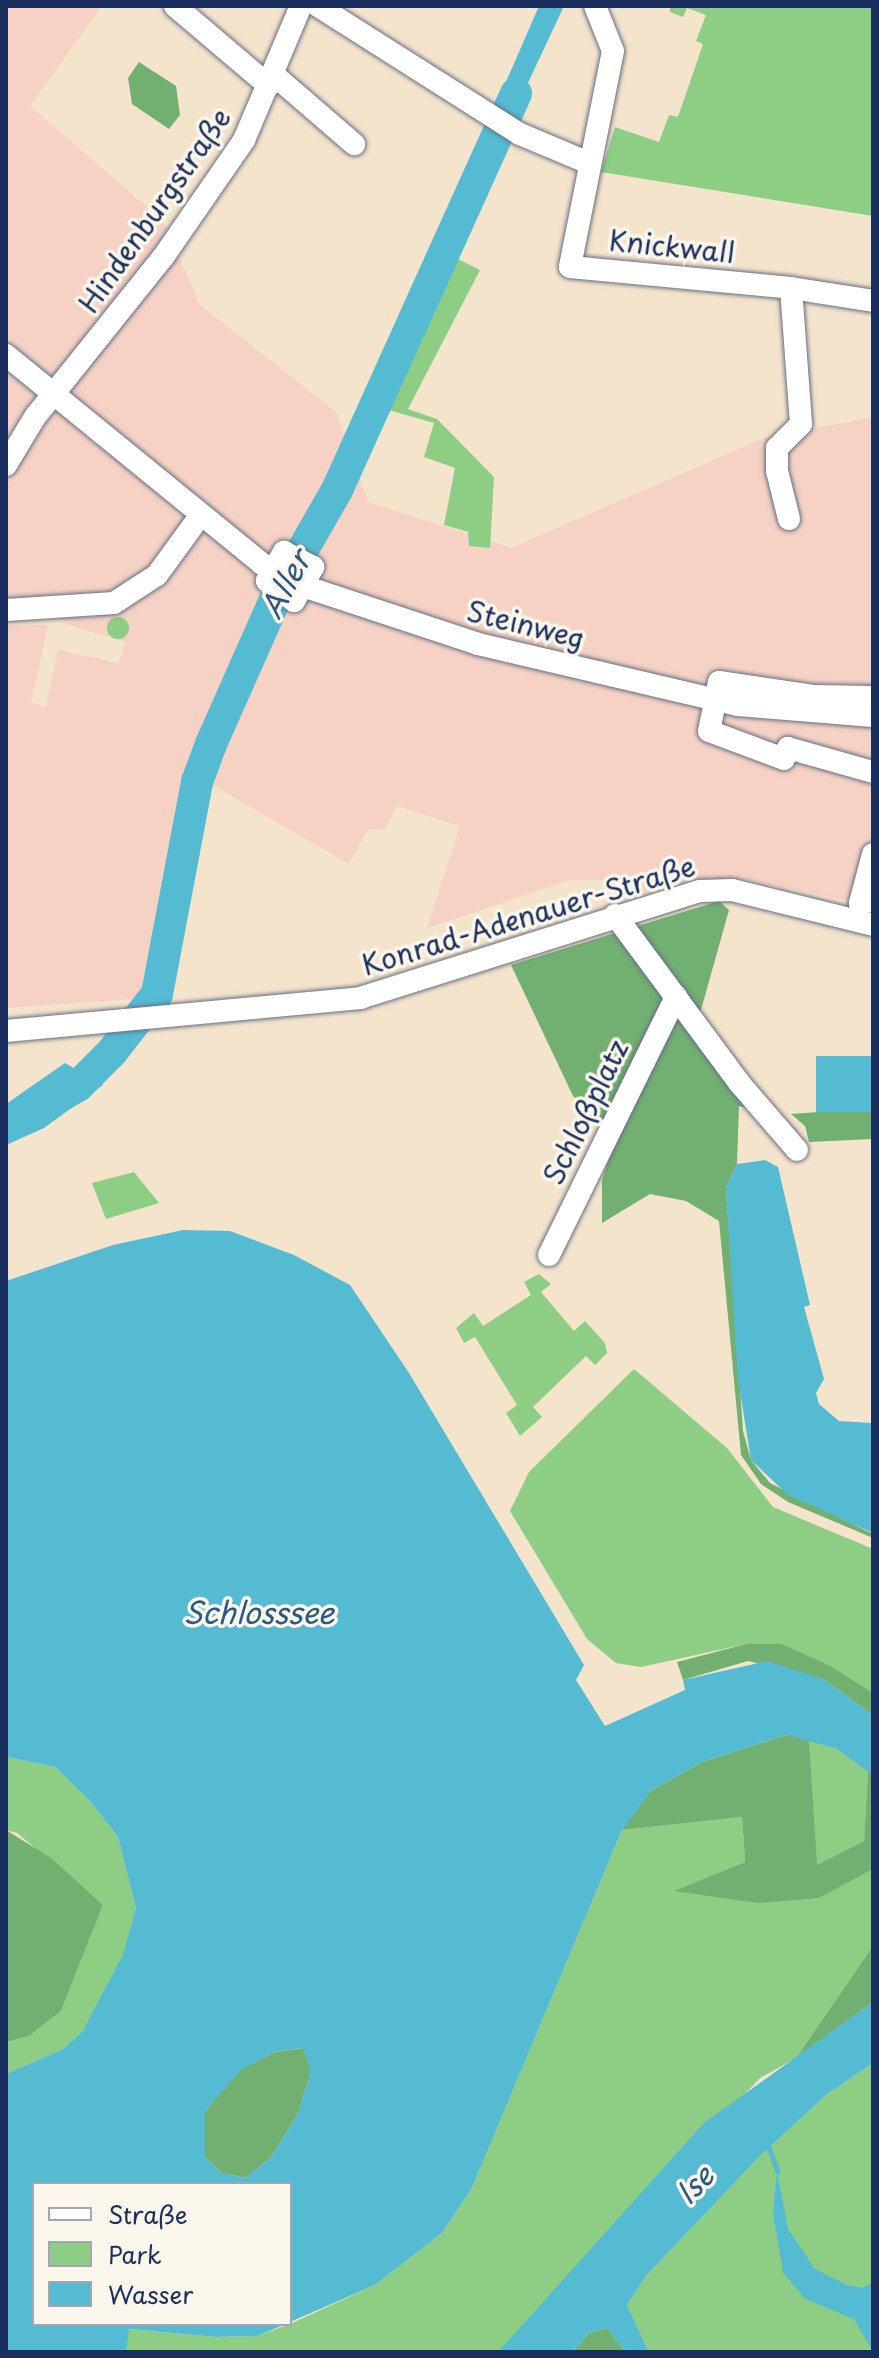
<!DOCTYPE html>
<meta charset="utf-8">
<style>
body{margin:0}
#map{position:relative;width:879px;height:2358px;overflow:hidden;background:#f5e4cc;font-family:"Playpen Sans",sans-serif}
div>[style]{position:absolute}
.built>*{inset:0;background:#f6d2c4}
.green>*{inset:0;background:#8dcd84}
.round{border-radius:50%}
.forest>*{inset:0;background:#72b072}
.water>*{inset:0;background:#55bbd3;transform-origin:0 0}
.stream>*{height:5px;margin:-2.5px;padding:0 2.5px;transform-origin:2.5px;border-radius:2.5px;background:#55bbd3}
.river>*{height:32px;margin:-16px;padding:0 16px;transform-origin:16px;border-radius:16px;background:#55bbd3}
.roads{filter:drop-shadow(0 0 2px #676e84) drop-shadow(0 0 2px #676e84)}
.minor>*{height:22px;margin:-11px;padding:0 11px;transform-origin:11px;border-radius:11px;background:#fff}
span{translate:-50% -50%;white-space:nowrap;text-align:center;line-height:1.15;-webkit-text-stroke:7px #fbf7ec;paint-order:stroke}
.street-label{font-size:28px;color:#1b2f5e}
.water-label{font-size:30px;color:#2c5981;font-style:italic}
.frame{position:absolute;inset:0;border:8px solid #1b2f5e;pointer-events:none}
.legend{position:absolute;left:32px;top:2182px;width:260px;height:144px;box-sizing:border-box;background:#fbf7ec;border:2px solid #a1a7b3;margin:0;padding:10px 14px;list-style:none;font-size:24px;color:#1b2f5e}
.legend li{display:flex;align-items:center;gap:16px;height:40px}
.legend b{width:40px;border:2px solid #a1a7b3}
</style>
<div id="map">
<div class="built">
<i style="clip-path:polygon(6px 6px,102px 6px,30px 106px,163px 221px,200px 305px,336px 412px,368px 502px,511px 548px,764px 438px,873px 417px,873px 901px,860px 903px,744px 879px,676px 882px,636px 894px,602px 880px,570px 880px,427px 928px,460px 826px,397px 806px,385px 829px,367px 830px,349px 864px,204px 780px,238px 704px,222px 697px,189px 774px,148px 998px,6px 1008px,6px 625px,48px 625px,31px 703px,46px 707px,58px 650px,118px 663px,126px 642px,65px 624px,55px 601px,6px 600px)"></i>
</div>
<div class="green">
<i style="clip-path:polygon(670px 6px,873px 6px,873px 216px,601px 172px,615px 127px,659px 142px,669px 115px,678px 117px,703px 44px,696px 41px,706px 15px,687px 8px,683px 17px,670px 12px)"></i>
<i style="clip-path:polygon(458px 259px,480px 270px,408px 409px,437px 419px,494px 477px,490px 548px,469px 546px,468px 532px,444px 525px,455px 468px,424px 457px,434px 423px,385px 409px)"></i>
<i class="round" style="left:107px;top:617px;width:22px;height:22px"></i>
<i style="clip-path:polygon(134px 1172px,159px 1203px,106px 1219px,92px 1183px)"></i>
<i style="clip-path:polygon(539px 1274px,551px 1284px,541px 1292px,574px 1331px,585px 1321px,605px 1343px,607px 1353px,595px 1365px,586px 1356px,533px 1407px,542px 1417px,520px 1436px,506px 1413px,517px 1405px,475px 1337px,464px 1343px,456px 1328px,474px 1313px,483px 1326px,531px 1295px,524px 1282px)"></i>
<i style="clip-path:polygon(634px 1369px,727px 1448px,773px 1507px,873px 1549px,873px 1693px,782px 1644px,746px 1644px,641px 1667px,616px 1663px,587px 1639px,510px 1511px,529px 1472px)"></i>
<i style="clip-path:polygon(809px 1738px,835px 1748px,868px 1771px,864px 1841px,816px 1866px)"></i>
<i style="clip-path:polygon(6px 1757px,55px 1767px,89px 1800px,118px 1837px,136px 1908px,124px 1955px,82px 2032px,63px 2049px,6px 2074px,6px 2042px,29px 2036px,61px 2011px,103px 1905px,17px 1833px,6px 1830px)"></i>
<i style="clip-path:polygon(742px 1817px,745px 1862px,676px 1891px,818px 1898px,873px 1869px,873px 1946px,796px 2058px,760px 2078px,498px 2352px,126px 2352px,128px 2329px,216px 2337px,257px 2336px,290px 2324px,375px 2285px,442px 2233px,472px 2188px,622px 1830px)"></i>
<i style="clip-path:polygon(873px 2063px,873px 2352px,649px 2352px,627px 2305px,646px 2276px,759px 2157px,826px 2095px)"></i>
</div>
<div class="forest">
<i style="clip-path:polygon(139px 62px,176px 86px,180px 115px,169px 129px,132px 104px,128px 78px)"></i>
<i style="clip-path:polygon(719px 901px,729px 910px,694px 1035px,752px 1109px,739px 1106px,737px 1164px,726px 1188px,743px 1431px,751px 1460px,770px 1483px,873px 1534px,873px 1538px,788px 1502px,761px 1484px,741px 1455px,719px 1221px,686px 1201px,650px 1194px,602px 1223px,602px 1180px,618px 1132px,573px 1096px,511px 965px)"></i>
<i style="clip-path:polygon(873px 1108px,873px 1139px,809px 1142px,805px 1126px,791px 1114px)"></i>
<i style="clip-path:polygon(746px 1644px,782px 1644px,830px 1666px,873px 1693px,873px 1715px,823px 1679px,748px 1661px,683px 1680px,677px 1662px)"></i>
<i style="clip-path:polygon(786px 1735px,809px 1738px,817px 1865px,864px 1841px,868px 1771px,873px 1775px,873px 1869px,819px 1898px,758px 1903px,674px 1891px,745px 1862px,742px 1817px,622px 1830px,635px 1809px,652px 1790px,702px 1762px)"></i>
<i style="clip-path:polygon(6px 1830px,51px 1858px,103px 1905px,61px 2011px,29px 2036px,6px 2042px)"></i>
<i style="clip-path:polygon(873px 1946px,873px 2002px,796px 2058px)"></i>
<i style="clip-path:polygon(304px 2048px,311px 2073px,298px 2114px,271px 2157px,246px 2178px,221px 2173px,205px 2157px,205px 2111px,241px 2069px,275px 2052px)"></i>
<i style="clip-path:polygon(607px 2328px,626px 2352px,573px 2352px,589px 2333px)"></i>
</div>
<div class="water">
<i style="clip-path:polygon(539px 6px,564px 6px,511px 119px,495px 107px)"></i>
<i style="left:816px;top:1056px;width:57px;height:56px"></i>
<i style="clip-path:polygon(65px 1063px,103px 1085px,44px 1128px,6px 1145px,6px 1104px)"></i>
<i style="clip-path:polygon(765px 1160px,778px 1167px,810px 1305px,804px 1307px,824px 1379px,816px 1393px,819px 1404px,839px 1421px,873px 1423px,873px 1533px,788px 1495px,751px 1460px,738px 1379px,726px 1188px,737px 1164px)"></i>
<i style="clip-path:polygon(evenodd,183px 1230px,230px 1231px,294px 1255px,350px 1285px,409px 1373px,584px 1665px,576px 1680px,605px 1726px,685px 1690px,683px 1680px,767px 1661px,823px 1679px,873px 1715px,873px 1775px,835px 1748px,786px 1735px,702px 1762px,652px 1790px,622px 1830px,472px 2188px,442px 2233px,375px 2285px,290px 2322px,290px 2184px,34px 2184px,34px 2324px,286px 2324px,257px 2336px,216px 2337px,129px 2329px,126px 2352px,6px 2352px,6px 2074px,63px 2049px,82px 2032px,123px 1955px,136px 1908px,118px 1837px,89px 1800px,55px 1767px,6px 1757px,6px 1281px,113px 1245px,183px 1230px,303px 2048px,311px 2073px,298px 2114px,271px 2157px,246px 2178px,221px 2173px,205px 2157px,205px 2111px,242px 2069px,275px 2052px,303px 2048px)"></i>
<i style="clip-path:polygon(873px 2002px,873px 2063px,826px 2095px,759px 2157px,646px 2276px,627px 2305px,649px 2352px,626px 2352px,607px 2328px,589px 2333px,573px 2352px,498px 2352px,704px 2123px)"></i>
<i style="clip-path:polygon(777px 2171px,788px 2229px,815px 2269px,847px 2285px,862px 2288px,873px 2283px,873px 2352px,854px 2319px,805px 2299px,783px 2272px,773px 2214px)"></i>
</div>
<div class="stream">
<i style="left:767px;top:2143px;width:30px;rotate:70deg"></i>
</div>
<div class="river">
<i style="left:6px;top:1127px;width:83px;rotate:-29.7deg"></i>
<i style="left:78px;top:1086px;width:48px;rotate:-45deg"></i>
<i style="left:112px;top:1052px;width:73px;rotate:-52.2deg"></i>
<i style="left:157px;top:994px;width:216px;rotate:-79.3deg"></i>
<i style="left:197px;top:782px;width:40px;rotate:-69.8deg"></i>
<i style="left:211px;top:744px;width:165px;rotate:-66.1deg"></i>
<i style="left:278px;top:593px;width:119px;rotate:-60.2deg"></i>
<i style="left:337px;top:490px;width:435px;rotate:-65.7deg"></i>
</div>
<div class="roads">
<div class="minor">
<i style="left:175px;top:6px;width:123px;rotate:40.4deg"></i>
<i style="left:318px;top:6px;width:239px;rotate:32.4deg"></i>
<i style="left:520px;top:134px;width:75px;rotate:22.8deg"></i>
<i style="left:595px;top:6px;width:48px;rotate:68.2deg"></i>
<i style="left:613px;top:51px;width:220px;rotate:101.3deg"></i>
<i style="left:570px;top:267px;width:222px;rotate:5.4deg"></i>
<i style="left:791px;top:288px;width:83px;rotate:9deg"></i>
<i style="left:274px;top:75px;width:106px;rotate:40.8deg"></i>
<i style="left:6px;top:355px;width:330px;rotate:39.2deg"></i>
<i style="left:262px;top:564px;width:47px;rotate:28.2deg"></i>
<i style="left:303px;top:586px;width:184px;rotate:18.3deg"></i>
<i style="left:478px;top:644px;width:267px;rotate:13.2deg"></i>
<i style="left:738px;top:705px;width:135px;rotate:4.7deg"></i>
<i style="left:6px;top:465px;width:56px;rotate:-58.9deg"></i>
<i style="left:35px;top:417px;width:206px;rotate:-51.3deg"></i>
<i style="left:164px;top:256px;width:141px;rotate:-55.4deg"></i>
<i style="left:244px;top:140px;width:146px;rotate:-67deg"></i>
<i style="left:789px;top:519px;width:49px;rotate:-104deg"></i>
<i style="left:777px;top:471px;width:23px;rotate:-90deg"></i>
<i style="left:777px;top:448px;width:34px;rotate:-45deg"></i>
<i style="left:801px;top:424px;width:136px;rotate:-94.2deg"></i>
<i style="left:284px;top:552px;width:33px;rotate:27deg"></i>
<i style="left:313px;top:567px;width:39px;rotate:119deg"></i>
<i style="left:294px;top:601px;width:34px;rotate:-143deg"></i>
<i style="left:267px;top:581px;width:34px;rotate:-60deg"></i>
<i style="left:6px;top:610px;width:108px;rotate:-3.7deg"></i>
<i style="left:114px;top:603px;width:51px;rotate:-33.1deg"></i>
<i style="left:157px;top:575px;width:73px;rotate:-53.9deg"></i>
<i style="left:873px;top:697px;width:60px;rotate:-179deg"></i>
<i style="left:813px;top:696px;width:95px;rotate:-171.5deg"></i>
<i style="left:719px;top:682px;width:50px;rotate:101.5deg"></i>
<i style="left:709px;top:731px;width:80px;rotate:20.5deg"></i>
<i style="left:784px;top:759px;width:12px;rotate:-70deg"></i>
<i style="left:788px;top:748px;width:88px;rotate:15.8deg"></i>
<i style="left:873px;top:854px;width:51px;rotate:104.9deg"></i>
<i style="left:860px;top:903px;width:13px;rotate:-9deg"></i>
<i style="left:615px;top:915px;width:210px;rotate:53.5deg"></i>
<i style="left:740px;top:1084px;width:87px;rotate:49.2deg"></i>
<i style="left:6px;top:1031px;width:356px;rotate:-5.3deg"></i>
<i style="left:360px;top:998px;width:356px;rotate:-17.5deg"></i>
<i style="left:700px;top:891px;width:32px;rotate:-2deg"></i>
<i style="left:732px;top:890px;width:145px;rotate:13.9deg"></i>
<i style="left:549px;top:1255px;width:288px;rotate:-63.8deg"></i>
</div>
</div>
<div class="street-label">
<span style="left:154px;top:210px;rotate:-55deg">Hindenburgstraße</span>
<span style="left:672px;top:246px;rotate:6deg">Knickwall</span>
<span style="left:526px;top:624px;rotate:14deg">Steinweg</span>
<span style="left:528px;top:915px;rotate:-17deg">Konrad-Adenauer-Straße</span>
<span style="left:585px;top:1112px;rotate:-64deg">Schloßplatz</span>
</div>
<div class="water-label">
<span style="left:285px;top:584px;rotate:-62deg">Aller</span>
<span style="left:259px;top:1612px">Schlosssee</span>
<span style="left:694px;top:2184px;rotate:-46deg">Ise</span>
</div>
<div class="frame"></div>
<ul class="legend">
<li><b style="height:10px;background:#fff"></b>Straße</li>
<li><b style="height:22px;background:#8dcd84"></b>Park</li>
<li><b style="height:22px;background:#55bbd3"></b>Wasser</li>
</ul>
</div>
